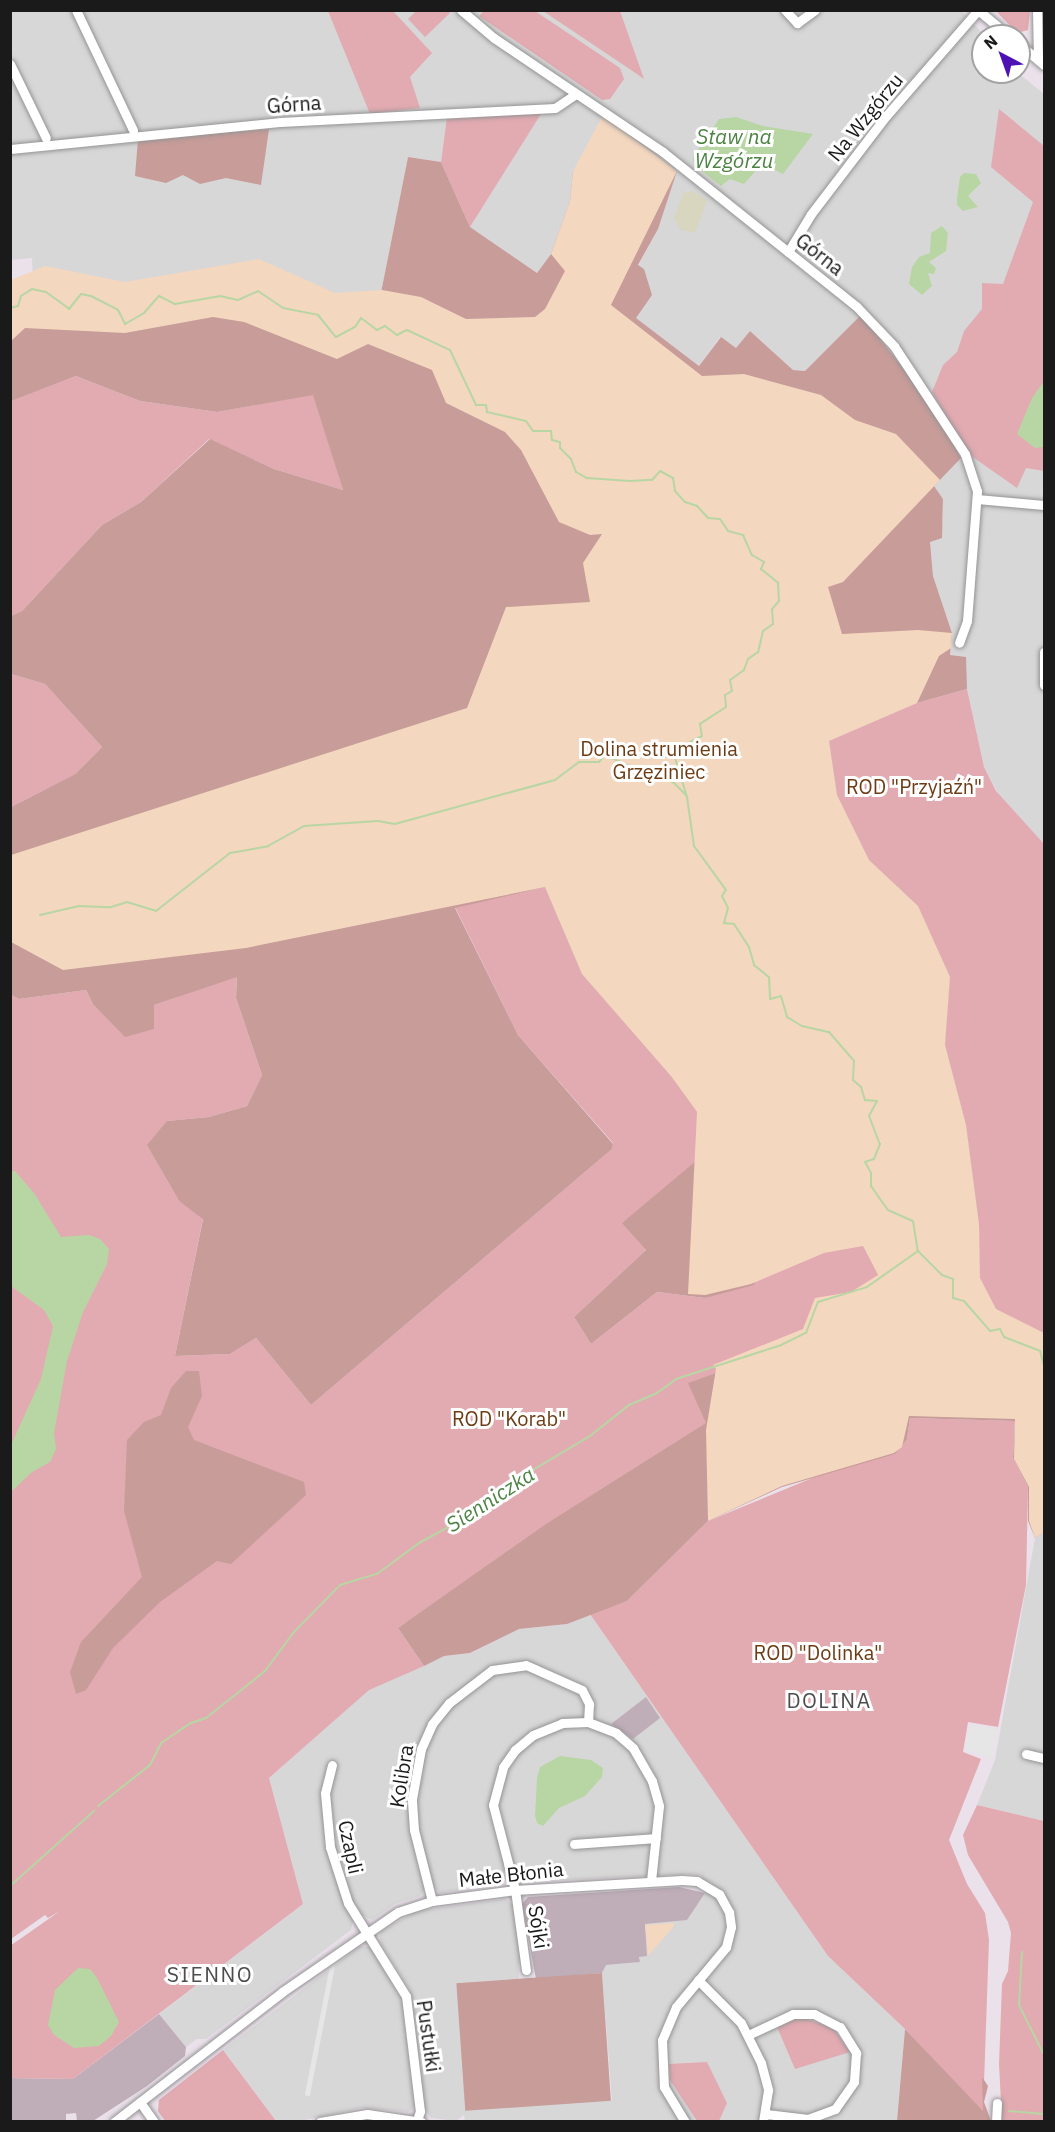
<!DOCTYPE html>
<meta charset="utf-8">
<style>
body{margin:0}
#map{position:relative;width:1055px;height:2132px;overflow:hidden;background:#ebe1eb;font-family:"IBM Plex Sans",sans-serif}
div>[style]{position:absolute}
.residential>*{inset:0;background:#d8d7d8}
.construction>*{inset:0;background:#bfadb8}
.grass>*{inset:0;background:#e2aab1}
.forest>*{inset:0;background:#c79c99;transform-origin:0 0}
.wetland>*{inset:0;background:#d8d6bf}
.park>*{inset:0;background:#f3d7bf}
.parking>*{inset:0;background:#e6e6e6;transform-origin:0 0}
.water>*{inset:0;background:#b8d6a4}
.stream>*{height:2px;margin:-1px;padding:0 1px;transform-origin:1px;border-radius:1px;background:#b8d6a4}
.roads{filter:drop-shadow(0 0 2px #949494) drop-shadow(0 0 2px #949494)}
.minor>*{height:9px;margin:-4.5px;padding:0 4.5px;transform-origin:4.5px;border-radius:4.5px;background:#fff}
span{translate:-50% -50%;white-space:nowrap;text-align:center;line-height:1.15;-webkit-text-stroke:6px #fff;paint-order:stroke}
.street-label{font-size:20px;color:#1a1a1a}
.park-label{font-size:20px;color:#6d3c14}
.water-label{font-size:21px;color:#4c8343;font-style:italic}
.neighbourhood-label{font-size:21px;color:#4d4d4d;letter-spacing:1.5px}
.frame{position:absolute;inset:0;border:12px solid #1a1a1a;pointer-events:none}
.north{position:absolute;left:971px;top:24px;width:60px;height:60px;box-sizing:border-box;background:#fff;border:2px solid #a3a3a3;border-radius:50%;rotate:319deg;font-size:16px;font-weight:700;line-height:24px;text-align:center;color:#1a1a1a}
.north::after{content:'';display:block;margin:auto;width:21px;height:27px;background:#4d11b4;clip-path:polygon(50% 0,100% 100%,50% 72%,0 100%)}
</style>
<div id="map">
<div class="residential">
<i style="clip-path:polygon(10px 11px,962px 11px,985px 36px,983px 72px,1017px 72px,1044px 94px,1044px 844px,1003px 803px,984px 767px,967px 689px,950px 655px,952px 633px,933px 576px,930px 542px,943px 520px,943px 499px,934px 486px,861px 316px,805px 371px,793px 370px,750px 331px,736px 348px,720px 337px,699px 366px,636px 318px,638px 266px,658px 229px,573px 171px,570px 201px,551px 254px,537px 273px,470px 227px,540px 115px,447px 118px,441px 162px,408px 157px,375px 324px,158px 285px,33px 283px,32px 258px,11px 260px)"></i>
<i style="clip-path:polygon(1044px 1532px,1044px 1821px,977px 1805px,995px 1760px,1035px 1538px)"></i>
<i style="clip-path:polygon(590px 1614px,828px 1956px,905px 2029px,897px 2121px,465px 2122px,464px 2115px,456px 2121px,431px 2118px,424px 2108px,410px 1990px,380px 1942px,380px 1932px,416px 1911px,505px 1899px,513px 1905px,522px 1958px,518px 1965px,519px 1980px,456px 1985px,612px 2101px,602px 1973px,605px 1965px,639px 1962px,644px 1924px,687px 1919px,705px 1893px,702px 1876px,692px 1874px,525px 1882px,516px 1876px,507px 1878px,502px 1884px,441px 1893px,434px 1888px,425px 1889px,420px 1896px,395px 1904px,372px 1920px,362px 1915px,353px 1921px,351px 1930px,206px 2039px,197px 2039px,186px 2047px,159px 2014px,303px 1904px,269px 1778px,368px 1690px,398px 1675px,444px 1656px,471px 1653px,519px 1629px,567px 1624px)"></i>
<i style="clip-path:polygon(360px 1946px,371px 1947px,401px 1993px,415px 2106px,409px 2112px,361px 2108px,300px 2121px,276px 2121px,223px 2050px)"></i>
</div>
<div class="construction">
<i style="clip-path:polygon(646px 1697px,660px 1718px,633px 1739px,611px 1724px)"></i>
<i style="clip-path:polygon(679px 1887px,705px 1893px,687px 1920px,645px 1924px,647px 1956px,639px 1957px,640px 1962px,606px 1965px,602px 1973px,536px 1979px,522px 1904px,528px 1897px)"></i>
<i style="clip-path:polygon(159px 2014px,186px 2047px,185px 2056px,147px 2086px,93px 2121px,77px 2121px,76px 2113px,66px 2114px,66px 2121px,11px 2122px,11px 2078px,73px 2079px)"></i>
</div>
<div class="grass">
<i style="clip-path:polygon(485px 10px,535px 11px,620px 68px,624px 79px,610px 99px,602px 100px,479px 16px)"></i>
<i style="clip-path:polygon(328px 11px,393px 11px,432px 53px,410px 77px,420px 108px,370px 114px)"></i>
<i style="clip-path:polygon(416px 11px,448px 11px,450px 13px,425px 37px,408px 19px)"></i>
<i style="clip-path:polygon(543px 11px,620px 11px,644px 79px,634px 72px)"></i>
<i style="clip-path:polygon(996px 11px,1030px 11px,1028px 30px,1017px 33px)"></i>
<i style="clip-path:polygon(999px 109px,1044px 146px,1044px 471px,1026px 468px,1017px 488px,967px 453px,932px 392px,943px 365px,957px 352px,964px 331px,982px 309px,982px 283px,1003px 284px,1033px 202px,991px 167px)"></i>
<i style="clip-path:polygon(541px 114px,470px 227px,441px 162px,447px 117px)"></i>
<i style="clip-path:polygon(76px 376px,140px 401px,217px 412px,314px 394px,343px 490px,274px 469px,209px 439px,141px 502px,102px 525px,22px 611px,11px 616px,10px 401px)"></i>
<i style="clip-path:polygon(11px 674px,45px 684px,102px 747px,75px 774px,11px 807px)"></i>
<i style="clip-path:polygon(967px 689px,984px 767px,996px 791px,1044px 844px,1044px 1368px,996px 1309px,980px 1278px,979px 1224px,966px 1125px,945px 1045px,950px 977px,918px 906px,869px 860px,837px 795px,829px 741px,917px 703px)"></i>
<i style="clip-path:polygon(545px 887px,582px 974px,671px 1076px,697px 1111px,755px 1130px,623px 1222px,646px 1250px,574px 1317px,591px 1344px,657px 1292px,705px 1298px,759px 1269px,860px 1240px,879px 1275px,794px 1345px,689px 1383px,707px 1423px,398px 1628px,424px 1666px,369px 1690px,269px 1778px,303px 1904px,73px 2079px,11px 2078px,10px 1946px,60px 1911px,48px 1918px,45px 1915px,11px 1939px,11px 995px,19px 999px,86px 990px,93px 1004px,154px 1005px,237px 976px,236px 998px,262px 1075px,247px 1106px,209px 1117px,167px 1121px,180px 1202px,203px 1218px,175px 1356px,230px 1354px,256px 1338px,311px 1405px,612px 1149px,613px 1143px,518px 1035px,455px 907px)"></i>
<i style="clip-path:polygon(910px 1418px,1015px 1421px,1013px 1458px,1028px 1487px,1026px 1585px,998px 1727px,968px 1722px,963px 1752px,981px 1759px,949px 1840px,967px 1884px,985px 1913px,989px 1940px,983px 2112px,905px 2029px,828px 1956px,590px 1614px,627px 1601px,708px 1521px,907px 1439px)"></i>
<i style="clip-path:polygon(977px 1805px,1044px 1821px,1044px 2121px,1002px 2121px,999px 2064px,1002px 1984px,1008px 1971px,1011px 1933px,1008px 1922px,968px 1855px,963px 1835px)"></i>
<i style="clip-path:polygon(801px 2017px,833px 2028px,850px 2052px,795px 2069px,777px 2027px)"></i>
<i style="clip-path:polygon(223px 2050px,276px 2121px,165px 2121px,158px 2111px,159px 2100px)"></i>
<i style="clip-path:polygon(707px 2062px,727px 2103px,719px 2121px,697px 2121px,670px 2080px,669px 2064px)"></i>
</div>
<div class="forest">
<i style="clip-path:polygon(612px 120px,677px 171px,658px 229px,638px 265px,644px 269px,652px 295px,636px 318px,699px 366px,721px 337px,736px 348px,750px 331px,793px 370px,805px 371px,861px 315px,927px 398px,961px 458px,934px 486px,943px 499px,942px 538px,930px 542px,933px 576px,952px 633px,950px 655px,966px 657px,967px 689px,917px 703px,829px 741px,837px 795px,869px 860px,918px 906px,950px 977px,945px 1045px,966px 1125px,979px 1224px,980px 1278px,996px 1309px,1044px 1532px,1035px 1538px,1028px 1521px,1028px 1487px,1013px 1458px,1015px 1421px,910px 1418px,907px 1439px,895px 1454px,782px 1487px,708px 1521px,627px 1601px,567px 1624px,519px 1629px,470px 1653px,444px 1656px,424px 1666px,398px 1628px,546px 1524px,706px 1423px,688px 1383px,794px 1345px,873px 1291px,878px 1275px,860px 1240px,759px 1269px,754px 1285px,705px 1298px,657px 1292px,591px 1344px,574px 1317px,646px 1250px,622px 1223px,702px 1156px,697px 1112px,671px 1076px,582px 974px,545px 887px,455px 908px,518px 1035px,613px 1144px,612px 1149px,311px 1405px,256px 1338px,230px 1354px,175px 1356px,203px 1219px,180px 1202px,147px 1145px,167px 1121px,209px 1117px,247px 1106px,262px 1075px,236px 998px,237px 977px,154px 1005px,154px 1029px,125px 1037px,93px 1004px,86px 990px,19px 999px,11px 995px,11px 807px,75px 774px,102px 747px,45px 684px,11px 674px,11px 616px,22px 611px,102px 525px,141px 502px,210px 439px,274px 469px,343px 490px,313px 395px,217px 412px,140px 401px,76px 376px,11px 401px,11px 299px,375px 323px,408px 157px,441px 162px,470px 227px,537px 273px,551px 254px,570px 201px,573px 171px)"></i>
<i style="clip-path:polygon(269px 129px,261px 185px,226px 178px,200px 184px,183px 175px,166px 183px,135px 176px,138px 139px)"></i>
<i style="clip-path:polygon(186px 1371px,199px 1371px,202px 1396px,188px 1427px,194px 1440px,304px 1482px,306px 1495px,231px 1564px,217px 1561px,160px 1602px,113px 1648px,86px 1690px,76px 1694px,70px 1672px,81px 1642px,142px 1577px,124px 1511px,127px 1440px,144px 1422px,161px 1415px,171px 1388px)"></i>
<i style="left:602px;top:1973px;width:128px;height:146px;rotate:86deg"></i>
<i style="clip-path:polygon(905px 2029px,983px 2111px,982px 2077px,988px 2086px,984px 2102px,991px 2121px,897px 2121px)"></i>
</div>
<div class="wetland">
<i style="clip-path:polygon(692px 191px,707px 200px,695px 233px,681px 230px,674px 219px,683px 193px)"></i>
</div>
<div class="park">
<i style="clip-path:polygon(603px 115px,677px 171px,611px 305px,702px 376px,744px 374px,821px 395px,855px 420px,896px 434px,940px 480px,843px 582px,828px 587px,842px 634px,918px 630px,952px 633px,951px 648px,939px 656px,917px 703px,829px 741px,837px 795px,869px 860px,918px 906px,950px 977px,945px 1045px,966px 1125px,979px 1224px,980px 1278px,996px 1309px,1044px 1333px,1044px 1532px,1035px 1538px,1029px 1521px,1029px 1487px,1014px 1459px,1015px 1419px,909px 1416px,902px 1447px,894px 1453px,782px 1486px,708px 1521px,706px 1430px,716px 1369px,713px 1365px,803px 1329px,815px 1298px,851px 1292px,878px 1275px,863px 1246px,824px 1253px,751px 1284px,705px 1295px,688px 1294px,697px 1112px,671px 1076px,582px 974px,545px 887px,246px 948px,63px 970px,11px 942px,11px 855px,467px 708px,506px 607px,590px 602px,583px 563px,602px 534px,590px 535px,559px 522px,521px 450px,505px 432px,446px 403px,432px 370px,368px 344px,337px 359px,244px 322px,213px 317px,125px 333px,25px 328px,11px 341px,11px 280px,45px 266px,125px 282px,259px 259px,335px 293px,382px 290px,421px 297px,466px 319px,535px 317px,545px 309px,565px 271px,551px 254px,570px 201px,573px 171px)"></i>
<i style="clip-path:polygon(674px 1923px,674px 1926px,648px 1956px,645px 1925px)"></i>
</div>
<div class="parking">
<i style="clip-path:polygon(969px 1724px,998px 1730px,993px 1758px,965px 1750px)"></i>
<i style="left:334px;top:1945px;width:5px;height:153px;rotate:11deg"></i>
<i style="clip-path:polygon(343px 1952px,220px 2048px,215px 2048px,272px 2004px)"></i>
</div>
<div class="water">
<i style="clip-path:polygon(736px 117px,763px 126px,813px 134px,783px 174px,762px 164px,744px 184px,730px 179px,721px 186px,694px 165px,693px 157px,719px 119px)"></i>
<i style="clip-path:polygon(964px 173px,976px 174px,981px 183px,968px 196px,978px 207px,963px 211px,957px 205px,957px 198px,960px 177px)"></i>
<i style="clip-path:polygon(942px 226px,948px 233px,946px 251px,929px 262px,936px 268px,934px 274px,928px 273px,932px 286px,922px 295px,909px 284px,912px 267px,919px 257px,930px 253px,931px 233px)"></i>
<i style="clip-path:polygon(1044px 381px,1044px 447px,1035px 448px,1017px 434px,1032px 398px)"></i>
<i style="clip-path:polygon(11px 1171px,15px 1171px,34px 1193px,61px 1237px,89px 1235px,100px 1239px,109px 1249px,107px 1264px,83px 1312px,67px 1361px,54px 1433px,56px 1449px,50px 1462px,32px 1472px,11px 1492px,11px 1445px,41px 1379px,53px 1326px,44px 1310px,11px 1286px)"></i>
<i style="clip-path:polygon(560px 1756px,591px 1760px,603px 1768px,602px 1777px,585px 1796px,559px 1808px,543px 1826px,537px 1823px,535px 1816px,537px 1778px,540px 1767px)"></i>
<i style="clip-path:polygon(78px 1968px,90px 1969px,97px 1978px,119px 2022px,111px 2036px,99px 2046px,74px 2048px,54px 2035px,48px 2025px,55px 1990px)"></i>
</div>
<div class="stream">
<i style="left:10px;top:308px;width:8px;rotate:-14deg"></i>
<i style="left:18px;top:306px;width:10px;rotate:-73deg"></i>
<i style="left:21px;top:296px;width:13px;rotate:-32deg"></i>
<i style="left:32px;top:289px;width:14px;rotate:12deg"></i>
<i style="left:46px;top:292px;width:29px;rotate:36deg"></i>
<i style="left:69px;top:309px;width:19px;rotate:-51deg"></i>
<i style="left:81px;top:294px;width:10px;rotate:11deg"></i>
<i style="left:91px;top:296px;width:30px;rotate:27deg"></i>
<i style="left:118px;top:310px;width:16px;rotate:63deg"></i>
<i style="left:125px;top:324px;width:22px;rotate:-30deg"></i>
<i style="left:144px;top:313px;width:23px;rotate:-49deg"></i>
<i style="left:159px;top:296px;width:18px;rotate:27deg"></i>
<i style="left:175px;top:304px;width:46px;rotate:-10.1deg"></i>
<i style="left:220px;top:296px;width:18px;rotate:13deg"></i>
<i style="left:238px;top:300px;width:22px;rotate:-24deg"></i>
<i style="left:258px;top:291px;width:30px;rotate:34deg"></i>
<i style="left:283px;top:308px;width:36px;rotate:11deg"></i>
<i style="left:318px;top:315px;width:28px;rotate:51deg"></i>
<i style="left:336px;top:337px;width:21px;rotate:-28deg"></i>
<i style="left:355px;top:327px;width:11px;rotate:-56deg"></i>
<i style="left:361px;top:318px;width:20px;rotate:37deg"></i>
<i style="left:377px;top:330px;width:9px;rotate:-27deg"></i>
<i style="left:385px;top:326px;width:15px;rotate:37deg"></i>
<i style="left:397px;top:335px;width:11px;rotate:-27deg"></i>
<i style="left:407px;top:330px;width:47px;rotate:24.9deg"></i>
<i style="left:450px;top:350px;width:61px;rotate:64.7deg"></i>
<i style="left:476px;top:405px;width:10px"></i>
<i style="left:486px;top:405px;width:7px;rotate:82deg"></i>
<i style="left:487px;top:412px;width:40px;rotate:13deg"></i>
<i style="left:526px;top:421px;width:12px;rotate:55deg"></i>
<i style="left:533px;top:431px;width:18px"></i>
<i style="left:551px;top:431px;width:9px;rotate:84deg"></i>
<i style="left:552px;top:440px;width:8px;rotate:14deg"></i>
<i style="left:560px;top:442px;width:6px;rotate:90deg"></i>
<i style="left:560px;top:448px;width:16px;rotate:45deg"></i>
<i style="left:571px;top:459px;width:14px;rotate:69deg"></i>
<i style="left:576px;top:472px;width:13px;rotate:29deg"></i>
<i style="left:587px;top:478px;width:43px;rotate:4deg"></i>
<i style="left:630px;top:481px;width:22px;rotate:-3deg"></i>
<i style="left:652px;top:480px;width:12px;rotate:-48deg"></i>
<i style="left:660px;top:471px;width:15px;rotate:28deg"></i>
<i style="left:673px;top:478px;width:13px;rotate:81deg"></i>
<i style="left:675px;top:491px;width:15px;rotate:48deg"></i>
<i style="left:685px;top:502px;width:13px;rotate:18deg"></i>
<i style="left:697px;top:506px;width:16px;rotate:47deg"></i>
<i style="left:708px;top:518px;width:12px;rotate:5deg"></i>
<i style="left:720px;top:519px;width:14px;rotate:56deg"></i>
<i style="left:728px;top:531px;width:16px;rotate:15deg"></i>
<i style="left:743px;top:535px;width:22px;rotate:66deg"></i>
<i style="left:752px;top:555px;width:14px;rotate:30deg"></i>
<i style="left:764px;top:562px;width:8px;rotate:113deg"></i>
<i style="left:761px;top:569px;width:22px;rotate:39deg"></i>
<i style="left:778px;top:583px;width:18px;rotate:87deg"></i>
<i style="left:779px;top:601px;width:11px;rotate:131deg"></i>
<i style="left:772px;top:609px;width:15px;rotate:86deg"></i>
<i style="left:773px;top:624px;width:12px;rotate:145deg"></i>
<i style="left:763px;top:631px;width:22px;rotate:103deg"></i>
<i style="left:758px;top:652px;width:12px;rotate:145deg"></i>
<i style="left:748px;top:659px;width:12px;rotate:110deg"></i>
<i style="left:744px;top:670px;width:17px;rotate:144deg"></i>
<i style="left:730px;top:680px;width:11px;rotate:80deg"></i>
<i style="left:732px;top:691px;width:8px;rotate:150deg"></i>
<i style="left:725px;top:695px;width:12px;rotate:85deg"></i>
<i style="left:726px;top:707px;width:31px;rotate:147deg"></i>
<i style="left:700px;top:724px;width:12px;rotate:81deg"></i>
<i style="left:702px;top:736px;width:18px;rotate:153deg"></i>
<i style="left:686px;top:744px;width:18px;rotate:128deg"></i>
<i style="left:675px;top:758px;width:41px;rotate:72.9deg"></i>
<i style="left:687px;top:797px;width:49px;rotate:81.9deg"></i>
<i style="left:694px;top:846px;width:54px;rotate:54deg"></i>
<i style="left:726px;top:890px;width:7px;rotate:124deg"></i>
<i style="left:722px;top:896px;width:13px;rotate:63deg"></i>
<i style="left:728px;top:908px;width:16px;rotate:105deg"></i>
<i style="left:724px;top:923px;width:10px;rotate:6deg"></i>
<i style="left:734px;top:924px;width:27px;rotate:57deg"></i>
<i style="left:749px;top:947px;width:19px;rotate:74deg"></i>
<i style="left:754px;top:965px;width:19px;rotate:39deg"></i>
<i style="left:769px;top:977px;width:22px;rotate:87deg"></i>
<i style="left:770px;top:999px;width:11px;rotate:-15deg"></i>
<i style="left:781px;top:996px;width:22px;rotate:74deg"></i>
<i style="left:787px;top:1017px;width:17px;rotate:31deg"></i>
<i style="left:802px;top:1026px;width:28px;rotate:13deg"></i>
<i style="left:829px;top:1032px;width:38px;rotate:49deg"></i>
<i style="left:854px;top:1061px;width:19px;rotate:93deg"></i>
<i style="left:853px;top:1080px;width:11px;rotate:41deg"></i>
<i style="left:861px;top:1087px;width:14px;rotate:73deg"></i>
<i style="left:865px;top:1100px;width:12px;rotate:5deg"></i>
<i style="left:877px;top:1101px;width:17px;rotate:118deg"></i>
<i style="left:869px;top:1116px;width:30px;rotate:69deg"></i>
<i style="left:880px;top:1144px;width:16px;rotate:112deg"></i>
<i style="left:874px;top:1159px;width:9px;rotate:162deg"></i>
<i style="left:865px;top:1162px;width:13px;rotate:61deg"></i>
<i style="left:871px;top:1173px;width:13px;rotate:90deg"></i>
<i style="left:871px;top:1186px;width:29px;rotate:55deg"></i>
<i style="left:888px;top:1210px;width:27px;rotate:24deg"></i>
<i style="left:913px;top:1221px;width:30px;rotate:81deg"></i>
<i style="left:918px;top:1251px;width:34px;rotate:45deg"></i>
<i style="left:942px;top:1275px;width:12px;rotate:20deg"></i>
<i style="left:953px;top:1279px;width:19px;rotate:90deg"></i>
<i style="left:953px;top:1298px;width:11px;rotate:15deg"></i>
<i style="left:964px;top:1301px;width:40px;rotate:49deg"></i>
<i style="left:990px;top:1331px;width:10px;rotate:-11deg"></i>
<i style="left:1000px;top:1329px;width:9px;rotate:63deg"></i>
<i style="left:1004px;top:1337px;width:39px;rotate:21deg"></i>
<i style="left:1040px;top:1351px;width:16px;rotate:75deg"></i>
<i style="left:40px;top:915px;width:39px;rotate:-13deg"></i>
<i style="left:78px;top:906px;width:33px;rotate:2deg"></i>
<i style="left:111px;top:907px;width:17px;rotate:-17deg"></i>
<i style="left:127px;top:902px;width:30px;rotate:17deg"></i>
<i style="left:156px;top:911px;width:94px;rotate:-38.1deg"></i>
<i style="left:230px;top:853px;width:39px;rotate:-10deg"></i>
<i style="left:268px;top:846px;width:41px;rotate:-29.1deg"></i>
<i style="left:304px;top:826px;width:74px;rotate:-3.9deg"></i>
<i style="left:378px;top:821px;width:17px;rotate:10deg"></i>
<i style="left:395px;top:824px;width:166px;rotate:-15.4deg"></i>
<i style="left:555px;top:780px;width:30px;rotate:-37deg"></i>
<i style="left:579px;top:762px;width:20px"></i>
<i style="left:599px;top:762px;width:9px;rotate:-49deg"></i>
<i style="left:605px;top:755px;width:37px;rotate:24deg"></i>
<i style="left:639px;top:770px;width:7px;rotate:-16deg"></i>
<i style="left:646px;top:768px;width:32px;rotate:28deg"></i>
<i style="left:674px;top:783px;width:18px;rotate:45deg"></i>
<i style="left:98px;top:1806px;width:66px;rotate:-38.3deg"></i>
<i style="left:150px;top:1765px;width:25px;rotate:-63deg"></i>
<i style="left:161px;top:1743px;width:36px;rotate:-34deg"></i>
<i style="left:191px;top:1723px;width:16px;rotate:-18deg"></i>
<i style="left:206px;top:1718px;width:75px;rotate:-38.5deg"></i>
<i style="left:265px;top:1671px;width:49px;rotate:-53.4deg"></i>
<i style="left:294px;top:1632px;width:66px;rotate:-45.6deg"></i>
<i style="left:340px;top:1585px;width:39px;rotate:-17deg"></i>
<i style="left:377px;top:1574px;width:52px;rotate:-36.4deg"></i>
<i style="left:419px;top:1543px;width:67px;rotate:-28.5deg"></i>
<i style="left:478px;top:1511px;width:24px;rotate:-48deg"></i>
<i style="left:494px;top:1493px;width:112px;rotate:-30.7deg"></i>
<i style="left:590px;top:1436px;width:50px;rotate:-38.5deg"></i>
<i style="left:629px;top:1405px;width:30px;rotate:-23deg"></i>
<i style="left:657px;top:1393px;width:24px;rotate:-36deg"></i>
<i style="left:676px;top:1379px;width:110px;rotate:-17.9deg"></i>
<i style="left:781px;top:1345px;width:28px;rotate:-26deg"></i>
<i style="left:806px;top:1333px;width:33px;rotate:-69deg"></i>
<i style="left:818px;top:1302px;width:51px;rotate:-17deg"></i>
<i style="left:867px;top:1287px;width:62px;rotate:-35.2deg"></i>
<i style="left:10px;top:1886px;width:113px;rotate:-41.8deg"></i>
<i style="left:1022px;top:1952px;width:53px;rotate:93.2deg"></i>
<i style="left:1019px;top:2005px;width:56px;rotate:63.4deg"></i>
<i style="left:1009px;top:2111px;width:35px;rotate:5deg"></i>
</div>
<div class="roads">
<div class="minor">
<i style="left:76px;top:10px;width:133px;rotate:64.6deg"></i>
<i style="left:461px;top:10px;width:43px;rotate:40.3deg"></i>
<i style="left:494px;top:38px;width:204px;rotate:34deg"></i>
<i style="left:663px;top:152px;width:248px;rotate:38.6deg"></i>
<i style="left:857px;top:307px;width:54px;rotate:46.5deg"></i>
<i style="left:894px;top:346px;width:129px;rotate:56.7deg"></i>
<i style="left:965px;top:454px;width:39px;rotate:72deg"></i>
<i style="left:977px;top:491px;width:130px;rotate:94.4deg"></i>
<i style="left:967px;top:621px;width:23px;rotate:110deg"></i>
<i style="left:785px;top:10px;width:18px;rotate:47deg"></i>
<i style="left:797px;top:23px;width:22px;rotate:-36deg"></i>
<i style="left:978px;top:10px;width:40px;rotate:40deg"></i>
<i style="left:1037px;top:10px;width:49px;rotate:88.8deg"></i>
<i style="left:1019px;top:44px;width:33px;rotate:40deg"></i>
<i style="left:10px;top:64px;width:82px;rotate:64.1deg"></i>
<i style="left:10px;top:149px;width:271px;rotate:-5.7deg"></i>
<i style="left:280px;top:122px;width:275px;rotate:-2.9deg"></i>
<i style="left:555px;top:108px;width:25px;rotate:-34deg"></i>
<i style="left:788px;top:252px;width:44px;rotate:-58.8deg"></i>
<i style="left:811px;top:214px;width:123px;rotate:-52.6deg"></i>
<i style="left:886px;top:116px;width:140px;rotate:-49deg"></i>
<i style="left:977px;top:499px;width:67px;rotate:5.1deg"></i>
<i style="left:1044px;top:652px;width:33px;rotate:90deg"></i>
<i style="left:1026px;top:1754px;width:18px;rotate:13deg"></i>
<i style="left:332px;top:1765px;width:29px;rotate:104deg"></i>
<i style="left:325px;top:1793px;width:54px;rotate:84.7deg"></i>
<i style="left:330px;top:1847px;width:59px;rotate:72.2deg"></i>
<i style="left:348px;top:1903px;width:110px;rotate:58.1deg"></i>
<i style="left:406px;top:1996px;width:116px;rotate:83.1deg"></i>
<i style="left:420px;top:2111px;width:9px;rotate:108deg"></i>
<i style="left:574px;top:1844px;width:82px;rotate:-4.2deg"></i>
<i style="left:432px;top:1901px;width:73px;rotate:-104.2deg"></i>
<i style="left:414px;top:1830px;width:31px;rotate:-94deg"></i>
<i style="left:412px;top:1799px;width:51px;rotate:-79.8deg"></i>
<i style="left:421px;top:1749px;width:27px;rotate:-66deg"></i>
<i style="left:432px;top:1724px;width:27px;rotate:-51deg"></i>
<i style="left:449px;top:1703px;width:54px;rotate:-37.5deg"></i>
<i style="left:492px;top:1670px;width:34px;rotate:-8deg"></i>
<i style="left:526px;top:1665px;width:61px;rotate:24.1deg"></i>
<i style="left:582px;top:1690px;width:16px;rotate:63deg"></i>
<i style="left:589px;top:1704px;width:18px;rotate:93deg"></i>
<i style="left:526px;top:1970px;width:81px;rotate:-97.8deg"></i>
<i style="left:515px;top:1890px;width:88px;rotate:-104.5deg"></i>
<i style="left:493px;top:1805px;width:39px;rotate:-75deg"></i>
<i style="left:503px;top:1767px;width:21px;rotate:-55deg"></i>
<i style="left:515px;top:1750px;width:23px;rotate:-40deg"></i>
<i style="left:533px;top:1735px;width:31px;rotate:-22deg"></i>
<i style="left:562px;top:1723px;width:26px;rotate:-2deg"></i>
<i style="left:588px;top:1722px;width:30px;rotate:21deg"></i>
<i style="left:616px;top:1733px;width:23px;rotate:41deg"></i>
<i style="left:633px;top:1748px;width:38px;rotate:60deg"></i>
<i style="left:652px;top:1781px;width:26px;rotate:74deg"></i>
<i style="left:659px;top:1806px;width:75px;rotate:96.1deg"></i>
<i style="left:698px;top:1980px;width:61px;rotate:45deg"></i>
<i style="left:741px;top:2023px;width:45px;rotate:63.4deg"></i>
<i style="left:761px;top:2063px;width:28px;rotate:75deg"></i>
<i style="left:768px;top:2090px;width:32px;rotate:99deg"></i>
<i style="left:748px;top:2035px;width:50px;rotate:-25deg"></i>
<i style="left:793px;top:2014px;width:21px"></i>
<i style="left:814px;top:2014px;width:29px;rotate:27deg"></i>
<i style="left:840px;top:2027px;width:31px;rotate:58deg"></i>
<i style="left:856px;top:2053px;width:29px;rotate:94deg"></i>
<i style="left:854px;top:2082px;width:33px;rotate:125deg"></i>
<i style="left:835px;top:2109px;width:29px;rotate:160deg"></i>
<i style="left:808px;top:2119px;width:42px;rotate:-173.2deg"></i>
<i style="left:140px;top:2102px;width:24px;rotate:55deg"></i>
<i style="left:114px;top:2122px;width:212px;rotate:-37.7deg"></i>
<i style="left:282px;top:1992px;width:141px;rotate:-34.6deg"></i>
<i style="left:398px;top:1912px;width:36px;rotate:-18deg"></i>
<i style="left:432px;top:1901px;width:84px;rotate:-7.5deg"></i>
<i style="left:515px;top:1890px;width:167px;rotate:-3.4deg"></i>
<i style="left:682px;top:1880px;width:15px;rotate:4deg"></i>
<i style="left:697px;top:1881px;width:26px;rotate:31deg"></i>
<i style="left:719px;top:1894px;width:21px;rotate:61deg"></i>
<i style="left:729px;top:1912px;width:15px;rotate:82deg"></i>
<i style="left:731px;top:1927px;width:21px;rotate:104deg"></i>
<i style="left:726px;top:1947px;width:78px;rotate:129.8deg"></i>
<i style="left:676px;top:2007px;width:36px;rotate:113deg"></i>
<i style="left:662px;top:2040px;width:47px;rotate:87.6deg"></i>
<i style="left:664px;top:2087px;width:41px;rotate:59deg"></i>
<i style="left:320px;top:2122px;width:48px;rotate:-9.7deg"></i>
<i style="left:367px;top:2114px;width:55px;rotate:8.4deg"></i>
<i style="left:996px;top:2122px;width:19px;rotate:-87deg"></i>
</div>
</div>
<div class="street-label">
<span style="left:294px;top:104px;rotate:-4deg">Górna</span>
<span style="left:865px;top:117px;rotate:-51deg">Na Wzgórzu</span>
<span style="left:820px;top:254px;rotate:38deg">Górna</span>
<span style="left:401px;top:1776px;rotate:-81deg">Kolibra</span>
<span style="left:351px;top:1847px;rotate:78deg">Czapli</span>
<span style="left:511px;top:1874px;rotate:-6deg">Małe Błonia</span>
<span style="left:539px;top:1927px;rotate:81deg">Sójki</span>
<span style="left:429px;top:2036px;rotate:82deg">Pustułki</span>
</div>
<div class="park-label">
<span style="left:659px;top:760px">Dolina strumienia<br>Grzęziniec</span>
<span style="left:914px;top:786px">ROD "Przyjaźń"</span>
<span style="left:509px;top:1418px">ROD "Korab"</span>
<span style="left:818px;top:1652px">ROD "Dolinka"</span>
</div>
<div class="water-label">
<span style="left:734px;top:148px">Staw na<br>Wzgórzu</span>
<span style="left:490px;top:1499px;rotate:-33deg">Sienniczka</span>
</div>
<div class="neighbourhood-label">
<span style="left:829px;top:1700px">DOLINA</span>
<span style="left:210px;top:1974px">SIENNO</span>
</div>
<div class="frame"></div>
<div class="north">N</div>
</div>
